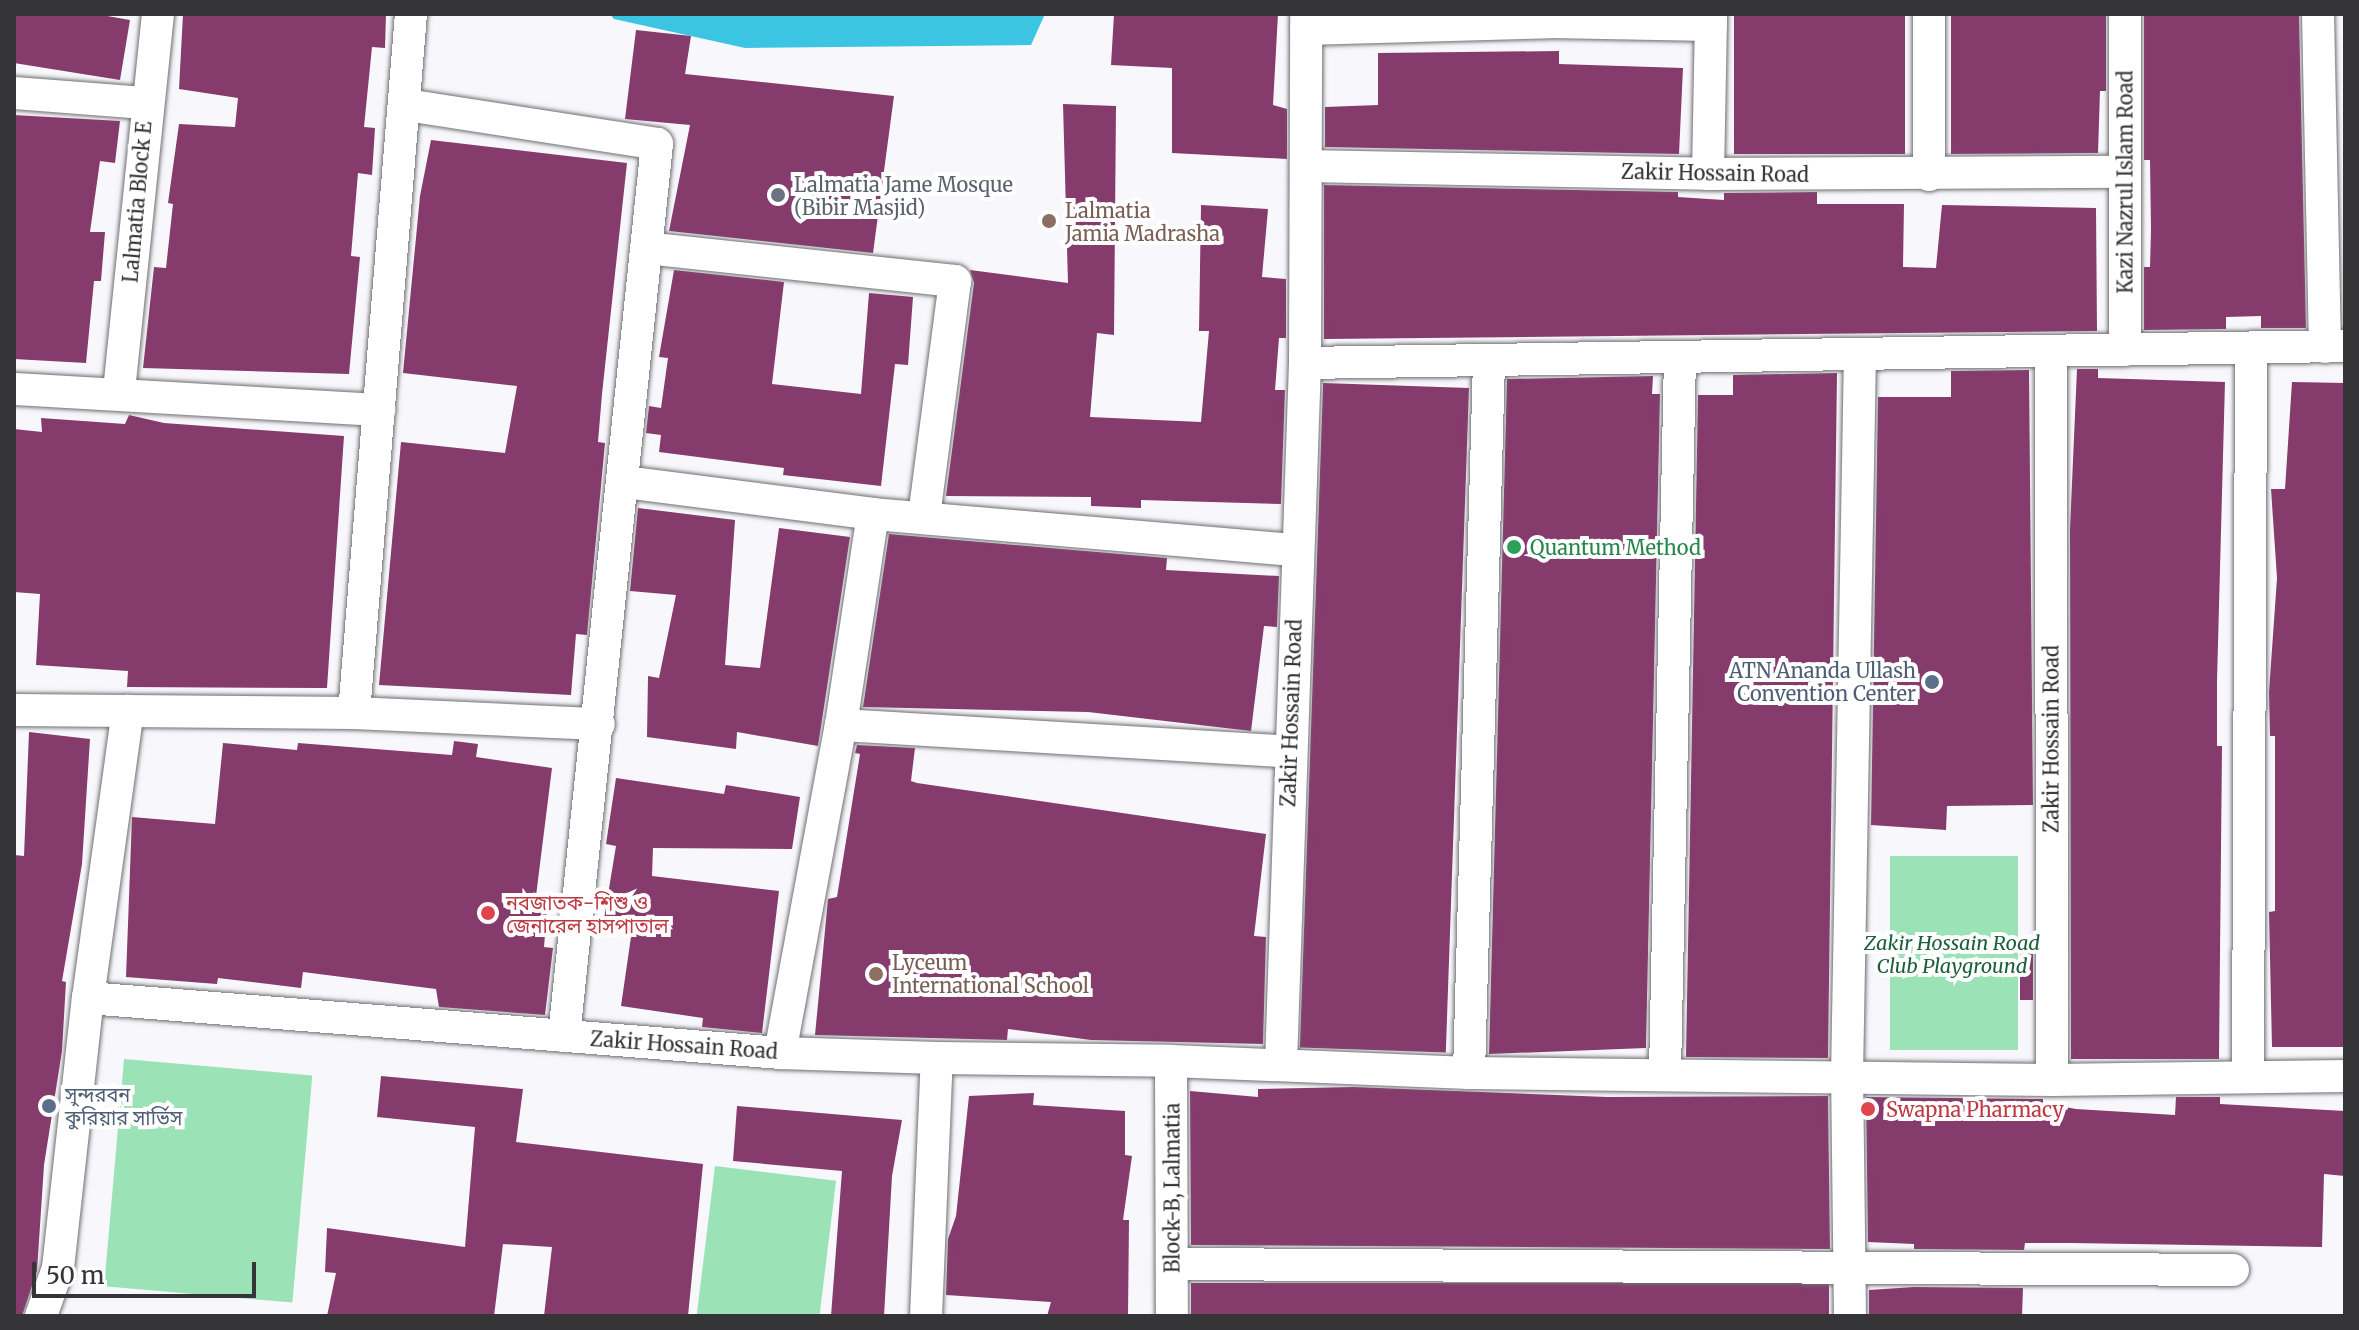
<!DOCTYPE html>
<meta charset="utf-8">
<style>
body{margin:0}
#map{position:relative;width:2359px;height:1330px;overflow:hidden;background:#f8f8fc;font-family:Merriweather,"Noto Sans Bengali",serif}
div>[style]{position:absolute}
.green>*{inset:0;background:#9be3b6;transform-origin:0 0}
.water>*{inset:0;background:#3cc5e2}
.building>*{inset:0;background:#863b6d;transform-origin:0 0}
.roads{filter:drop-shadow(0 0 2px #6f6f73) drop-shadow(0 0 2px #6f6f73)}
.minor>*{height:32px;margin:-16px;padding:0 16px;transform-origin:16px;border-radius:16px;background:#fff}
.dots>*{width:22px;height:22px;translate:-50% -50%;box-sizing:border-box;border:4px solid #fff;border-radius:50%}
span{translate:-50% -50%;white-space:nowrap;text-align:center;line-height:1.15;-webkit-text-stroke:8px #fff;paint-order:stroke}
.street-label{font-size:20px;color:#353537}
.worship-label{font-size:20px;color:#5b616d}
.left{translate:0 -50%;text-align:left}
.education-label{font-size:20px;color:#785e54}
.leisure-label{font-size:20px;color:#27864d}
.service-label{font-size:20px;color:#4e5e75}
.right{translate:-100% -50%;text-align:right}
.health-label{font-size:20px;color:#be3a42}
.park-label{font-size:20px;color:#1c5f3b;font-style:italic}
.frame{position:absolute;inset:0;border:16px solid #353537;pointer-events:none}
.scale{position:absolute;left:32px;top:1262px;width:224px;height:36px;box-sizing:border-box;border:4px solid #353537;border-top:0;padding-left:10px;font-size:24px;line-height:28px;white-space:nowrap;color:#353537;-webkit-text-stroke:6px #fff;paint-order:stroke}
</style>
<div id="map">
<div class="green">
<i style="left:1890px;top:856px;width:128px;height:194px"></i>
<i style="left:124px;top:1059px;width:189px;height:228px;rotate:5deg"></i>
<i style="left:715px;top:1166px;width:122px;height:151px;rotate:7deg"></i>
</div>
<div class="water">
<i style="clip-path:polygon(610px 14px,1045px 14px,1031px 45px,745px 48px,614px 19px)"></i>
</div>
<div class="building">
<i style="clip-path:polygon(14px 14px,96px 14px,130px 20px,120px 80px,14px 63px)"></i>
<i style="clip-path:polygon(183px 14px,386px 14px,385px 48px,372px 47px,364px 127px,375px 128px,372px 175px,358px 173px,351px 256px,360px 257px,349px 374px,143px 368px,154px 267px,166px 268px,173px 204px,168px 203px,179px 124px,235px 127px,238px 98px,179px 89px)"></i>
<i style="clip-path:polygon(1114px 14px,1278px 14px,1273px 105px,1287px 109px,1287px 159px,1172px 153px,1172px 68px,1111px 65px)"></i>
<i style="left:1905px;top:14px;width:140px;height:171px;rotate:90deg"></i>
<i style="clip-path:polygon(1951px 14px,2106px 14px,2106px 91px,2100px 91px,2098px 153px,1951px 154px)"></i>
<i style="clip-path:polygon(2299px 14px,2306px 328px,2261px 328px,2261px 316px,2226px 317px,2226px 329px,2144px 330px,2144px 267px,2150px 267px,2151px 230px,2150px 160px,2144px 160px,2144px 16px)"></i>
<i style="clip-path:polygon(636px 30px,691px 36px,685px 74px,894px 96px,873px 253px,669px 231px,690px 125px,625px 119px)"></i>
<i style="clip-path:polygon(1559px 51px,1559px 64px,1683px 68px,1679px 154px,1325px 147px,1325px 107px,1378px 105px,1378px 53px)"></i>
<i style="clip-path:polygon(1063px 104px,1116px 106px,1114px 335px,1097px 333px,1090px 417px,1201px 422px,1209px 331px,1199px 331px,1201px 205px,1268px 209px,1262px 277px,1286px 279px,1286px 338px,1279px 338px,1275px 390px,1285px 390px,1281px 504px,1141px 500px,1141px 508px,1091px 506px,1091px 497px,946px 496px,974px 283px,970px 270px,1068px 283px)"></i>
<i style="clip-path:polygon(14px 115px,120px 121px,115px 163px,100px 161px,90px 232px,105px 232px,101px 281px,94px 281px,86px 363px,14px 359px)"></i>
<i style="clip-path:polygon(431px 140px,627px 163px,602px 394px,598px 442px,605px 443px,587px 635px,576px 634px,571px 695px,379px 685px,401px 442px,505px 453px,517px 386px,403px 373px,420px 196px)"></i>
<i style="clip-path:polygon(1324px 185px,1678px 192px,1678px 197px,1724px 200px,1724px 193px,1817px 192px,1817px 204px,1904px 204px,1903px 267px,1936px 268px,1942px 205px,2096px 208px,2097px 331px,1324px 339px)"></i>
<i style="clip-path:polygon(674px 270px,784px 282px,772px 384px,861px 394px,869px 293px,913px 297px,908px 365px,895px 364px,881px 486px,783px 475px,784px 468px,659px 452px,661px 435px,646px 433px,649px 406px,661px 408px,668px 358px,659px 357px)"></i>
<i style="clip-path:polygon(2077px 369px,2098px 369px,2098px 378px,2225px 382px,2217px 681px,2217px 746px,2222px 746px,2219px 1059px,2071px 1059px,2070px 529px)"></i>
<i style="clip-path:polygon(2029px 370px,2033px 805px,1947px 806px,1946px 830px,1871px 825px,1878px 397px,1951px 397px,1951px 371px)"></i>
<i style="clip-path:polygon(1837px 373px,1828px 1058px,1686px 1057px,1698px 395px,1733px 395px,1733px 375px)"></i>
<i style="clip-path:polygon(1653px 376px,1652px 394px,1660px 394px,1646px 1048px,1489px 1054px,1507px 379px)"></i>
<i style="clip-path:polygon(2292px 382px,2345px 383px,2344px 1047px,2272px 1047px,2269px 912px,2275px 911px,2275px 736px,2270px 736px,2269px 692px,2277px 578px,2271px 489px,2285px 489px)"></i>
<i style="left:1469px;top:388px;width:665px;height:146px;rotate:92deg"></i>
<i style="clip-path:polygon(129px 415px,164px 423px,344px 436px,327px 688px,127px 687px,128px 671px,36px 665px,40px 594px,14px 592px,14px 429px,42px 432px,41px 418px,125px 424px)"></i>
<i style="clip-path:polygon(638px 508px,735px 520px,725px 665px,760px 668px,779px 528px,850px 537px,818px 746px,737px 732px,736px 749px,647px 737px,648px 676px,659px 678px,676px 595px,630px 591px)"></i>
<i style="clip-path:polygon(889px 534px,1167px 558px,1166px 570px,1279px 576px,1277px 627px,1264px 626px,1251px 731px,1088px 712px,863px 707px)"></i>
<i style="clip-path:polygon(29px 732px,90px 739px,82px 864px,62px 981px,66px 982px,62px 1051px,44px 1165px,37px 1271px,22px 1316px,14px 1316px,14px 855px,24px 856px)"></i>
<i style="clip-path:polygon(454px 741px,478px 744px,476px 757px,552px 768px,536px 896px,548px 897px,544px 947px,553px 948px,545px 1015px,439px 1007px,436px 989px,303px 972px,301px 988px,218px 978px,217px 984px,126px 977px,132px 817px,215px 824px,223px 743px,297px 750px,298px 743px,452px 755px)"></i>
<i style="clip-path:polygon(857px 745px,915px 748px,911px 781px,917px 783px,1266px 834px,1254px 936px,1266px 937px,1263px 1044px,1091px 1040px,1008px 1029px,1007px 1040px,815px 1035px,828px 899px,837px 897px,860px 754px,855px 753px)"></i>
<i style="clip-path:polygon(616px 778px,724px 794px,726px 785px,800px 797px,792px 849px,653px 848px,652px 876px,779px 891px,762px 1033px,702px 1027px,703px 1018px,621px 1006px,633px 923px,604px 919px,616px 846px,606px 844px)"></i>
<i style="left:2020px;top:940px;width:13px;height:60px"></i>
<i style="clip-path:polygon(381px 1076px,523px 1089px,516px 1142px,703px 1164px,688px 1316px,544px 1316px,552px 1247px,503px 1244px,494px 1316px,327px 1316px,336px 1273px,325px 1272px,327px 1228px,465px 1247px,475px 1127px,377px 1117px)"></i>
<i style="clip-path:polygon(1354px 1087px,1607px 1097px,1828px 1096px,1830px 1249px,1191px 1245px,1190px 1091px,1258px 1097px,1258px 1089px)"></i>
<i style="clip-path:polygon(1034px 1093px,1033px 1105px,1125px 1111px,1125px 1155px,1132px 1156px,1123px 1220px,1129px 1220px,1128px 1316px,1047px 1316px,1051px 1302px,946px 1295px,948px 1239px,956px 1216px,969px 1096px)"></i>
<i style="clip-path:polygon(1866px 1097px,2043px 1099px,2043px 1103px,2076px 1109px,2175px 1115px,2176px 1097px,2220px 1097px,2220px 1104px,2345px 1111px,2345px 1176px,2324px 1174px,2322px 1247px,2070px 1243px,2025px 1243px,2024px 1250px,1914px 1249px,1914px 1244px,1868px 1242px)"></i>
<i style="clip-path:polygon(737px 1106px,902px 1120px,892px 1176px,884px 1316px,831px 1316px,842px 1171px,733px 1161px)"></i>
<i style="left:1191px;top:1283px;width:638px;height:33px"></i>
<i style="clip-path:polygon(1914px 1287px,2023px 1288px,2022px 1316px,1869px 1316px,1869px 1290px)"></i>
</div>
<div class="roads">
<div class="minor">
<i style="left:1929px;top:14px;width:161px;rotate:90deg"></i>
<i style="left:2318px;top:14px;width:333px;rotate:88.8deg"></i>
<i style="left:1306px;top:29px;width:244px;rotate:-1.6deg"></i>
<i style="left:1550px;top:22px;width:161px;rotate:1.1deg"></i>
<i style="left:14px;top:93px;width:131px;rotate:4.4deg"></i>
<i style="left:406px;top:105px;width:254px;rotate:8.8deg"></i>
<i style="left:657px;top:144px;width:897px;rotate:95.95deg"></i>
<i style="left:1306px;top:166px;width:402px;rotate:1.1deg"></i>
<i style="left:1708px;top:174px;width:416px;rotate:-0.3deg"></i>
<i style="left:1708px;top:174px;width:160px;rotate:-88.9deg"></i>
<i style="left:646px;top:248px;width:311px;rotate:6.1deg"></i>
<i style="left:955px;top:281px;width:239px;rotate:97.5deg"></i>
<i style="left:2125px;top:350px;width:336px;rotate:-90deg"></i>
<i style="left:2051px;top:351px;width:729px;rotate:89.92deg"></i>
<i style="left:1305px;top:363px;width:1040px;rotate:-0.94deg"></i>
<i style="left:14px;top:389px;width:366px;rotate:3.3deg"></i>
<i style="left:119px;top:391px;width:379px;rotate:-84.1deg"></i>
<i style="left:624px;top:482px;width:251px;rotate:7.3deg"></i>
<i style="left:873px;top:514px;width:426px;rotate:4.9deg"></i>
<i style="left:14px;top:710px;width:340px;rotate:0.5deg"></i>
<i style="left:354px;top:713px;width:245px;rotate:2.6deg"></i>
<i style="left:354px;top:713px;width:701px;rotate:-85.34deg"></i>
<i style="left:841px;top:725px;width:450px;rotate:3.4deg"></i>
<i style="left:88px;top:998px;width:694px;rotate:4.54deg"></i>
<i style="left:780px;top:1053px;width:157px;rotate:1.8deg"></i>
<i style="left:937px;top:1058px;width:234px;rotate:0.7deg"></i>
<i style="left:1171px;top:1061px;width:298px;rotate:2.3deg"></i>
<i style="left:1469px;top:1073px;width:583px;rotate:0.69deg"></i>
<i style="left:2052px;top:1080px;width:293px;rotate:-0.8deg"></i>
<i style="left:780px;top:1053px;width:334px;rotate:-79.5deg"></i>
<i style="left:841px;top:725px;width:213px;rotate:-81.4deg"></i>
<i style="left:1171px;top:1061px;width:255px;rotate:89.8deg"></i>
<i style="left:1281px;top:1064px;width:701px;rotate:-88.04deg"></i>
<i style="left:1305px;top:363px;width:349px;rotate:-89.8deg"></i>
<i style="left:1665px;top:1072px;width:715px;rotate:-88.8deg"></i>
<i style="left:1469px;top:1073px;width:713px;rotate:-88.39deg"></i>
<i style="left:2248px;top:1075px;width:727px;rotate:-89.76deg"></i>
<i style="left:1173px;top:1264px;width:1060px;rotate:0.32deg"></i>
<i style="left:41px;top:1316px;width:51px;rotate:-70.5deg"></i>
<i style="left:58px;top:1268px;width:272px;rotate:-83.7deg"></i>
<i style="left:88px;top:998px;width:290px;rotate:-82.1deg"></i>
<i style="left:926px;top:1316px;width:258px;rotate:-87.6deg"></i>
<i style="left:1850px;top:1316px;width:240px;rotate:-90.7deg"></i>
<i style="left:1847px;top:1076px;width:721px;rotate:-88.97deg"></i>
</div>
</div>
<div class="dots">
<i style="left:778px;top:195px;background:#6b7280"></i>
<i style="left:1049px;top:221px;background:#8d6e63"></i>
<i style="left:1514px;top:547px;background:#2e9e5b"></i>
<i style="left:1932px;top:682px;background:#5c6f8a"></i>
<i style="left:488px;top:913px;background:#e0444e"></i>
<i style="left:876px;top:974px;background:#8d6e63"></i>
<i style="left:49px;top:1106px;background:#5c6f8a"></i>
<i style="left:1868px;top:1109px;background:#e0444e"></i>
</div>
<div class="street-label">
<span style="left:1715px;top:173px;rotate:1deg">Zakir Hossain Road</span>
<span style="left:2125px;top:182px;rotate:-90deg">Kazi Nazrul Islam Road</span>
<span style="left:137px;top:202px;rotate:-85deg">Lalmatia Block E</span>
<span style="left:1291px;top:713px;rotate:-88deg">Zakir Hossain Road</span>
<span style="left:2051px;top:739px;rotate:-90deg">Zakir Hossain Road</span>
<span style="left:684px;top:1045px;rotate:4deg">Zakir Hossain Road</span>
<span style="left:1172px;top:1188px;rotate:-90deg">Block-B, Lalmatia</span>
</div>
<div class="worship-label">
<span class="left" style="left:794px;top:196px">Lalmatia Jame Mosque<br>(Bibir Masjid)</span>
</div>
<div class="education-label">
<span class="left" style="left:1065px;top:222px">Lalmatia<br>Jamia Madrasha</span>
<span class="left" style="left:892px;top:974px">Lyceum<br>International School</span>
</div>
<div class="leisure-label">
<span class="left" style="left:1530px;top:547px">Quantum Method</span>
</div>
<div class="service-label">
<span class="right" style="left:1916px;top:682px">ATN Ananda Ullash<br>Convention Center</span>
<span class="left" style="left:65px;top:1106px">সুন্দরবন<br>কুরিয়ার সার্ভিস</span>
</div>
<div class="health-label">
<span class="left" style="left:506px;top:914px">নবজাতক-শিশু ও<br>জেনারেল হাসপাতাল</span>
<span class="left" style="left:1886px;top:1109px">Swapna Pharmacy</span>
</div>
<div class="park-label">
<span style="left:1952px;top:954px">Zakir Hossain Road<br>Club Playground</span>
</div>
<div class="frame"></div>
<div class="scale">50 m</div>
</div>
